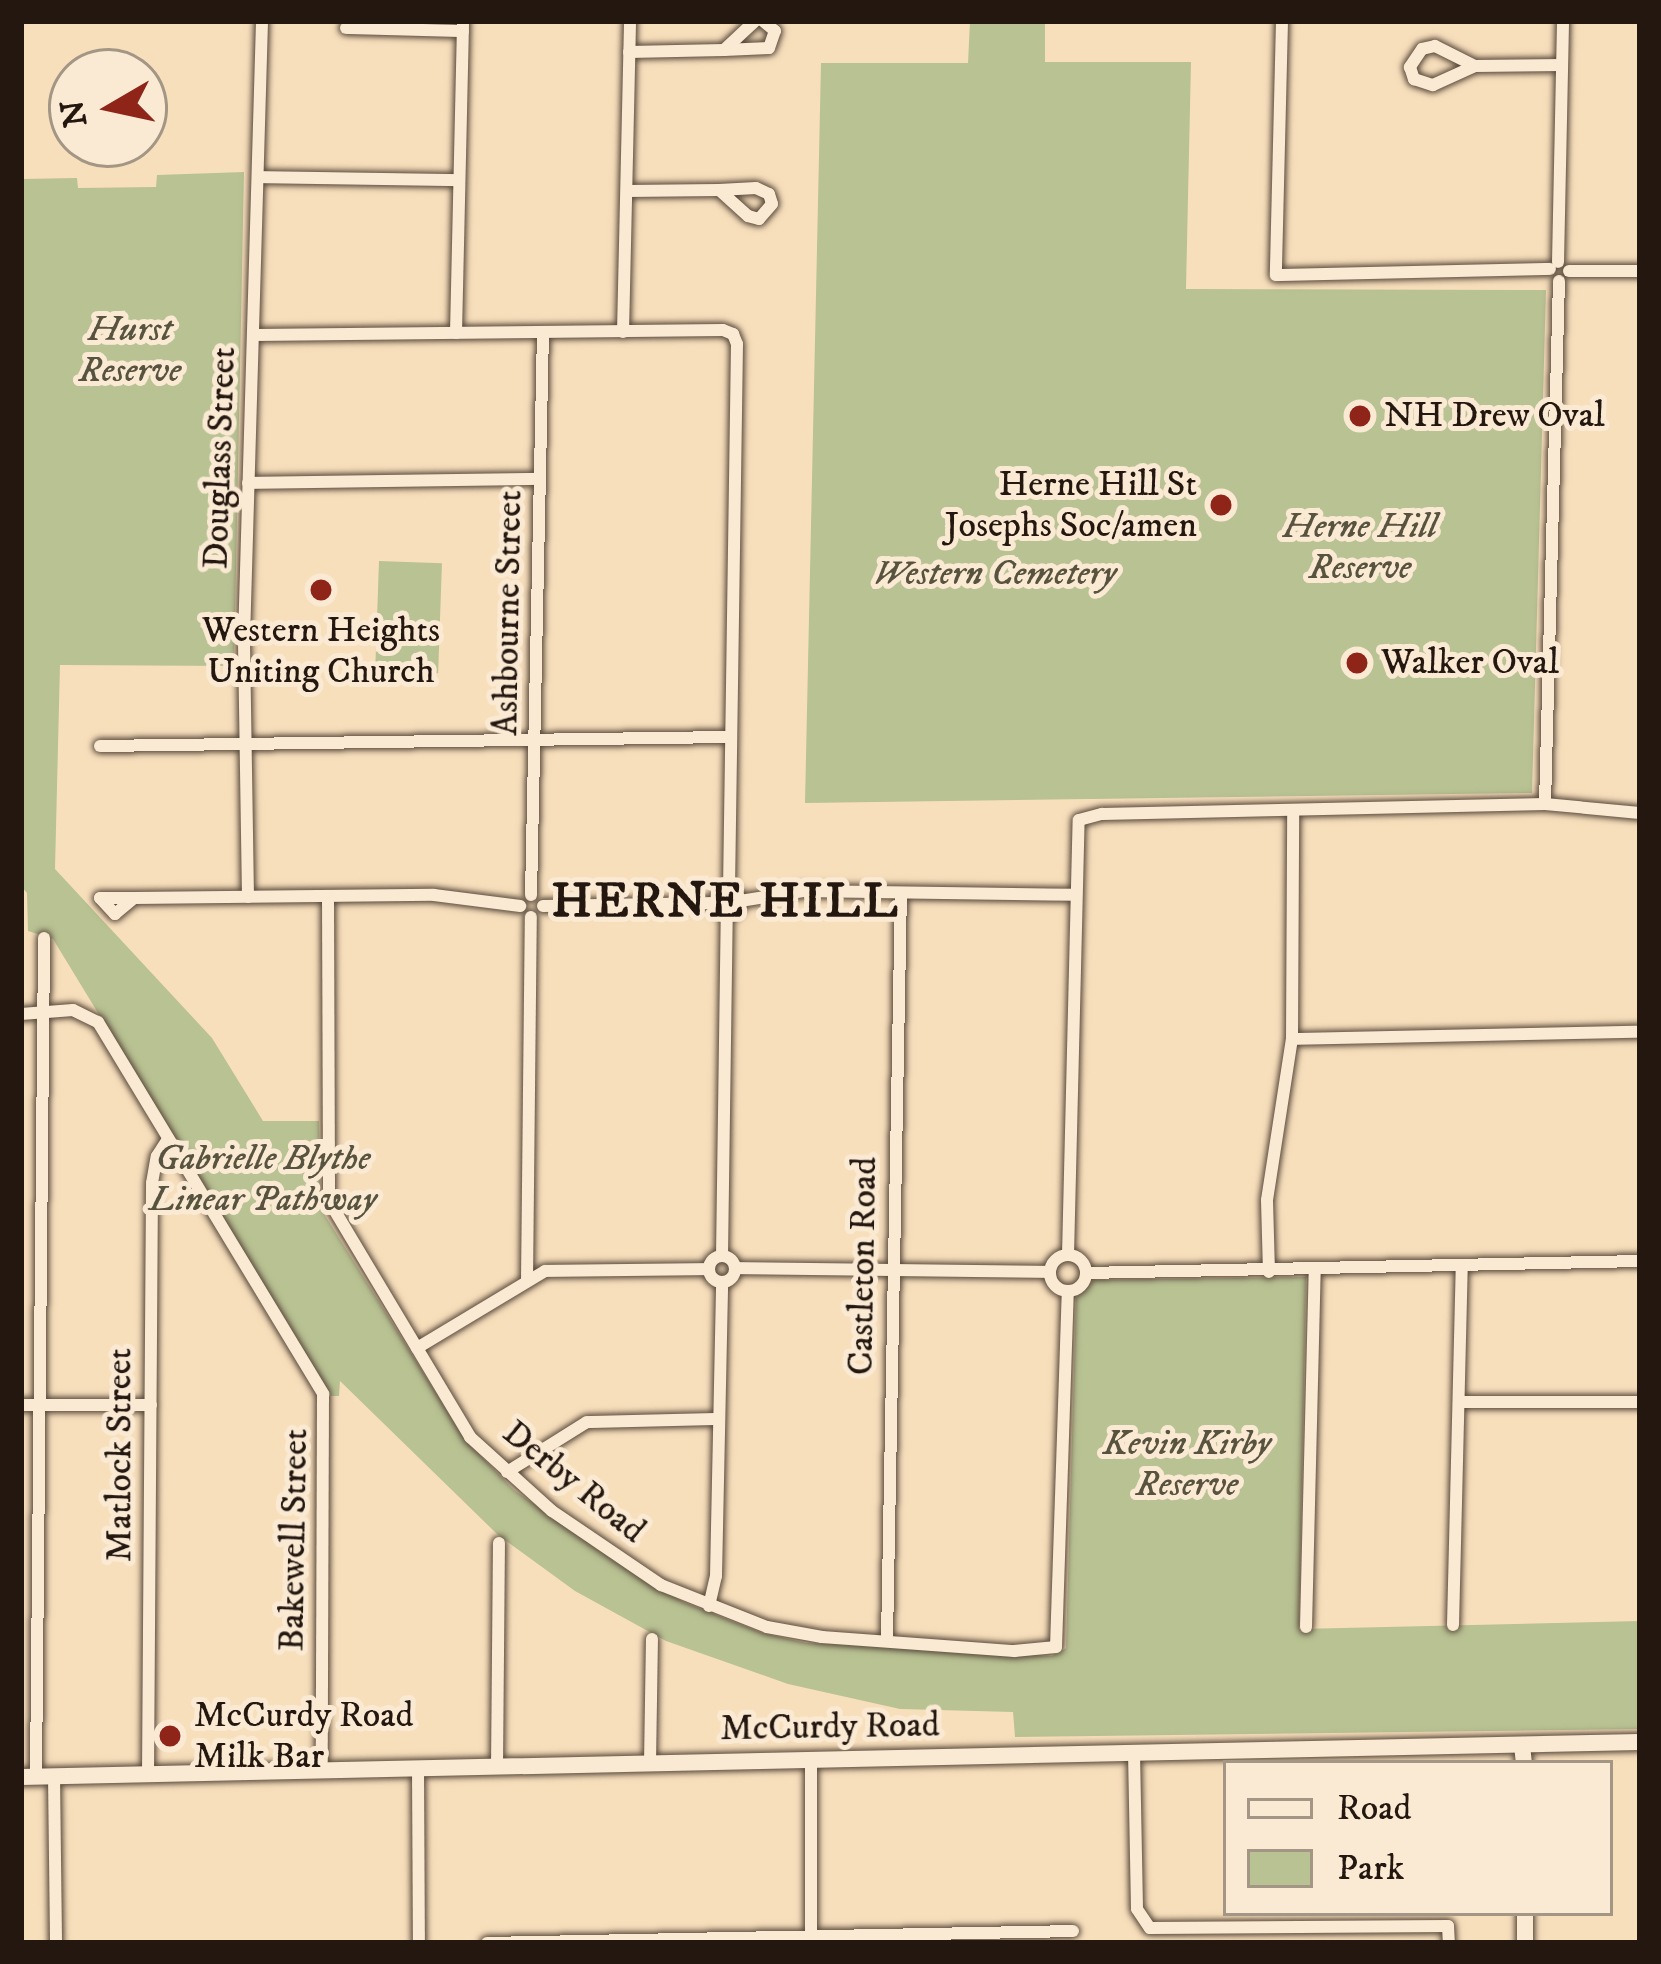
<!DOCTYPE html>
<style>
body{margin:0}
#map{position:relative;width:1661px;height:1964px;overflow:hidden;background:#f8dfbc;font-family:"IM FELL DW Pica",serif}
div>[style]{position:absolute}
.green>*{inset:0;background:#b9c293;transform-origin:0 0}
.roads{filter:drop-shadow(0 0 3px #58493b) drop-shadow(0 0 3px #58493b)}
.street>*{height:12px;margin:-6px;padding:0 6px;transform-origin:6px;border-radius:6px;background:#faead3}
.street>.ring{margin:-6px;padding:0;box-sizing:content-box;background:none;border:12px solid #faead3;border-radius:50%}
.secondary>*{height:16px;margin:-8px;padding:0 8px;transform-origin:8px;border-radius:8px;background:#faead3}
.dots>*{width:33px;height:33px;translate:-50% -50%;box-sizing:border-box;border:6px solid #faead3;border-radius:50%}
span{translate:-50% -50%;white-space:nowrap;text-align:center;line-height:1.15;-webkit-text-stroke:10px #faead3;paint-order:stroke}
.park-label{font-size:36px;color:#58533e;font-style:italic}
.poi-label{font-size:36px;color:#231710}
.left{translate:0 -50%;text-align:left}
.right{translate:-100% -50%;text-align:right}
.street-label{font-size:36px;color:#231710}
.district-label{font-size:48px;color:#231710;font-weight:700;letter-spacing:3px}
.frame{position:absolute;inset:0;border:24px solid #231710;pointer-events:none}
.legend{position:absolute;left:1223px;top:1760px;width:390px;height:156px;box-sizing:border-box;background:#faead3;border:3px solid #a49685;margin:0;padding:15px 21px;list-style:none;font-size:36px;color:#231710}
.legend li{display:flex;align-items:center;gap:24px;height:60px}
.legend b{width:60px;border:3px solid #a49685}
.north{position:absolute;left:48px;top:48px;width:120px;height:120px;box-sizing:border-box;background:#faead3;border:3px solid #a49685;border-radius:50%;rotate:261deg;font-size:33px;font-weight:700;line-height:48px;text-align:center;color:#231710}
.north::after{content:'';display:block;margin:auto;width:42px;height:54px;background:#8f2418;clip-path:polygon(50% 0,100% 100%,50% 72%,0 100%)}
</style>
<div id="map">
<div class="green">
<i style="clip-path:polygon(970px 21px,1045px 21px,1045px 62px,1191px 62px,1186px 289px,1546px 290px,1532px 793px,805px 803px,821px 63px,968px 63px)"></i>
<i style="clip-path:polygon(244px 172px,234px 666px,60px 665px,55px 869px,212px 1038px,263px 1121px,319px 1121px,321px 1209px,466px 1441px,514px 1490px,600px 1550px,683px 1602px,762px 1633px,806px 1643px,1052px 1656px,1066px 1648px,1076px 1298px,1094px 1280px,1306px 1277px,1299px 1629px,1640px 1621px,1640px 1729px,1015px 1737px,1013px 1712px,900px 1709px,788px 1684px,666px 1641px,575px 1591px,498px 1535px,340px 1381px,339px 1396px,331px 1396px,53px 939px,28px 931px,27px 893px,21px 886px,21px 179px,77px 178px,78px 188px,156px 187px,157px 175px)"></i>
<i style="left:379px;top:561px;width:63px;height:110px;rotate:2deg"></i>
</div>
<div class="roads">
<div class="street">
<i style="left:755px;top:21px;width:42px;rotate:136.9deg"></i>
<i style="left:724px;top:50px;width:45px;rotate:-2.5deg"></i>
<i style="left:769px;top:48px;width:18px;rotate:-71deg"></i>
<i style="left:775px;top:31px;width:16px;rotate:-140deg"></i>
<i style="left:1282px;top:21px;width:254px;rotate:91.4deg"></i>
<i style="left:1276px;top:275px;width:274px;rotate:-1.3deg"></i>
<i style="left:346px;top:28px;width:117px;rotate:1.5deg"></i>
<i style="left:629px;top:52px;width:95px;rotate:-1.2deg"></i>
<i style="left:1475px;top:66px;width:45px;rotate:-153.4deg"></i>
<i style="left:1435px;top:46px;width:13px;rotate:167deg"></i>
<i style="left:1422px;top:49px;width:22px;rotate:124deg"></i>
<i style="left:1410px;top:67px;width:13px;rotate:72deg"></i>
<i style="left:1414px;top:79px;width:20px;rotate:18deg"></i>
<i style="left:1433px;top:85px;width:46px;rotate:-24.3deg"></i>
<i style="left:1475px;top:66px;width:87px;rotate:-0.7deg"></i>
<i style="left:258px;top:177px;width:200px;rotate:0.9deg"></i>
<i style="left:756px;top:188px;width:14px;rotate:25deg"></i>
<i style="left:769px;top:194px;width:10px;rotate:73deg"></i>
<i style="left:772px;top:204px;width:20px;rotate:131deg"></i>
<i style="left:759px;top:219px;width:11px;rotate:-165deg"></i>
<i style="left:748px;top:216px;width:39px;rotate:-138deg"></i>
<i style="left:719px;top:190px;width:37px;rotate:-3deg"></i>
<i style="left:627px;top:191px;width:92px;rotate:-0.6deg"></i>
<i style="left:1558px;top:262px;width:241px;rotate:-88.8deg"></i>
<i style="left:1569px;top:271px;width:71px"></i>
<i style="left:623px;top:332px;width:311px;rotate:-88.7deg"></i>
<i style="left:456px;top:333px;width:312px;rotate:-88.7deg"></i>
<i style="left:255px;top:335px;width:468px;rotate:-0.6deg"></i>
<i style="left:723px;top:330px;width:11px;rotate:22deg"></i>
<i style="left:733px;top:334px;width:11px;rotate:68deg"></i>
<i style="left:737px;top:344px;width:546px;rotate:90.84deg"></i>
<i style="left:248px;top:483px;width:292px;rotate:-0.8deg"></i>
<i style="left:100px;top:746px;width:631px;rotate:-0.82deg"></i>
<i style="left:1545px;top:804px;width:523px;rotate:-88.47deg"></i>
<i class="ring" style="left:716px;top:890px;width:12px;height:12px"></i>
<i style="left:531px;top:895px;width:563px;rotate:-88.78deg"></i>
<i style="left:328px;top:896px;width:305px;rotate:89.8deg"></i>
<i style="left:329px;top:1201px;width:275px;rotate:59.1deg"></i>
<i style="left:470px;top:1437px;width:110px;rotate:42.1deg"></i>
<i style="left:552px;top:1511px;width:132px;rotate:34.2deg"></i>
<i style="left:661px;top:1585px;width:114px;rotate:21.6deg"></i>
<i style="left:767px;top:1627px;width:56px;rotate:10.3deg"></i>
<i style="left:822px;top:1637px;width:193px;rotate:4.2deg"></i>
<i style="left:1014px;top:1651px;width:42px;rotate:-5.4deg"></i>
<i style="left:1056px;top:1647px;width:355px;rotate:-88.1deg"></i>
<i style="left:248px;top:897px;width:258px;rotate:-90.9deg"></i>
<i style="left:244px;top:639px;width:618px;rotate:-88.33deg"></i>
<i style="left:134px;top:898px;width:34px;rotate:180deg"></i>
<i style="left:100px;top:898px;width:22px;rotate:47deg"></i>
<i style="left:115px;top:914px;width:25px;rotate:-40deg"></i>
<i style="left:134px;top:898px;width:300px;rotate:-0.6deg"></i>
<i style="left:434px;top:895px;width:87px;rotate:7.3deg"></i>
<i style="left:740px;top:901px;width:64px;rotate:-9deg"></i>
<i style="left:803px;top:891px;width:272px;rotate:0.8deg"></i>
<i style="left:543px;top:906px;width:173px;rotate:-1deg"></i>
<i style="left:21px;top:1014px;width:52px;rotate:-4.4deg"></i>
<i style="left:73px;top:1010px;width:28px;rotate:26deg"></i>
<i style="left:98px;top:1022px;width:435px;rotate:58.8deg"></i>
<i style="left:323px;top:1394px;width:377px;rotate:90.2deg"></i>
<i style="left:1292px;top:1039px;width:348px;rotate:-1.2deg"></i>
<i style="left:1068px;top:1255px;width:435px;rotate:-88.6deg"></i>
<i style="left:1079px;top:820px;width:24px;rotate:-15deg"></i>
<i style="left:1102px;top:814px;width:443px;rotate:-1.3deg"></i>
<i style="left:1545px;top:804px;width:95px;rotate:5.4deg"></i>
<i class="ring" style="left:1050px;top:1255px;width:24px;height:24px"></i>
<i style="left:722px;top:1256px;width:342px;rotate:-89.2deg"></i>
<i class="ring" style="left:709px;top:1256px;width:14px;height:14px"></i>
<i style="left:735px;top:1268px;width:315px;rotate:0.7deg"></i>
<i style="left:1269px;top:1272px;width:72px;rotate:-91.6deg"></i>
<i style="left:1267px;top:1200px;width:163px;rotate:-81.2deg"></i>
<i style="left:1292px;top:1039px;width:228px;rotate:-89.7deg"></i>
<i style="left:1086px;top:1273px;width:554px;rotate:-1.24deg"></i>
<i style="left:527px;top:1281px;width:364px;rotate:-89.4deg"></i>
<i style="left:417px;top:1348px;width:149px;rotate:-31deg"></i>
<i style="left:545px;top:1271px;width:164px;rotate:-0.7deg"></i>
<i style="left:1459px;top:1402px;width:181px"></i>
<i style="left:21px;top:1405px;width:130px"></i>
<i style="left:507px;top:1472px;width:94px;rotate:-32deg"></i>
<i style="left:587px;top:1422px;width:132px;rotate:-1.3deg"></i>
<i style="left:709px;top:1606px;width:31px;rotate:-77deg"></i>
<i style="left:716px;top:1576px;width:294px;rotate:-88.8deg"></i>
<i style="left:1453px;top:1625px;width:358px;rotate:-88.6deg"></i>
<i style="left:1306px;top:1627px;width:356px;rotate:-88.6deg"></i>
<i style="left:887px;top:1640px;width:747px;rotate:-88.93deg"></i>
<i style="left:1134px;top:1752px;width:157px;rotate:88.9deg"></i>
<i style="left:1137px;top:1909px;width:23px;rotate:56deg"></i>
<i style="left:1150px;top:1928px;width:298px;rotate:-0.4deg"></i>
<i style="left:1448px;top:1926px;width:17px;rotate:87deg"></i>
<i style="left:650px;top:1764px;width:125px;rotate:-89.1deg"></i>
<i style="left:497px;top:1768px;width:225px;rotate:-89.5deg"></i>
<i style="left:418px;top:1769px;width:174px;rotate:89.7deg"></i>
<i style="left:148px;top:1775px;width:592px;rotate:-89.61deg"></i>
<i style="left:152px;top:1183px;width:27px;rotate:-80deg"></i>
<i style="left:157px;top:1156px;width:20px;rotate:-57deg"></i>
<i style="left:36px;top:1776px;width:838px;rotate:-89.45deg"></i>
<i style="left:54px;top:1776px;width:167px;rotate:89.3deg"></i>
<i style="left:811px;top:1942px;width:182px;rotate:-90deg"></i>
<i style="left:487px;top:1943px;width:586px;rotate:-1.17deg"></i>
</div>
<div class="secondary">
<i style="left:1522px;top:1745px;width:18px;rotate:84deg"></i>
<i style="left:21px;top:1777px;width:1619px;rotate:-1.24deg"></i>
<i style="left:1525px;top:1943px;width:30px;rotate:-90deg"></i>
</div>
</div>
<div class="dots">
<i style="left:1360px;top:416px;background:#8f2418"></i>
<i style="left:1221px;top:505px;background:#8f2418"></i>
<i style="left:321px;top:590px;background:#8f2418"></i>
<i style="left:1357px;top:663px;background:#8f2418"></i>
<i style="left:170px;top:1736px;background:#8f2418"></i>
</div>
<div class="park-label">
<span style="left:130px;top:350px">Hurst<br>Reserve</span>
<span style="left:1360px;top:547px">Herne Hill<br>Reserve</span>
<span style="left:995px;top:574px">Western Cemetery</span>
<span style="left:263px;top:1179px">Gabrielle Blythe<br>Linear Pathway</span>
<span style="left:1187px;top:1464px">Kevin Kirby<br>Reserve</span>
</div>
<div class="poi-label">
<span class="left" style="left:1384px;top:416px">NH Drew Oval</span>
<span class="right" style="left:1197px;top:505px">Herne Hill St<br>Josephs Soc/amen</span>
<span style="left:321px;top:651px">Western Heights<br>Uniting Church</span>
<span class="left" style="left:1381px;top:663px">Walker Oval</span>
<span class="left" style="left:194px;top:1736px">McCurdy Road<br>Milk Bar</span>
</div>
<div class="street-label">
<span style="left:220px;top:458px;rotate:-88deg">Douglass Street</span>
<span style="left:508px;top:613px;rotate:-89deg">Ashbourne Street</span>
<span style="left:863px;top:1266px;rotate:-89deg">Castleton Road</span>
<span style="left:120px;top:1455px;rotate:-90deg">Matlock Street</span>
<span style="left:574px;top:1482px;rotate:39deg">Derby Road</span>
<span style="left:294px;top:1540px;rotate:-89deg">Bakewell Street</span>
<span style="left:830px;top:1727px;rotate:-1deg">McCurdy Road</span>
</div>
<div class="district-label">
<span style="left:726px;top:903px">HERNE HILL</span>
</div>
<div class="frame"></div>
<ul class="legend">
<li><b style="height:15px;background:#faead3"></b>Road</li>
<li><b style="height:33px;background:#b9c293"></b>Park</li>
</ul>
<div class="north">N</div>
</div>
